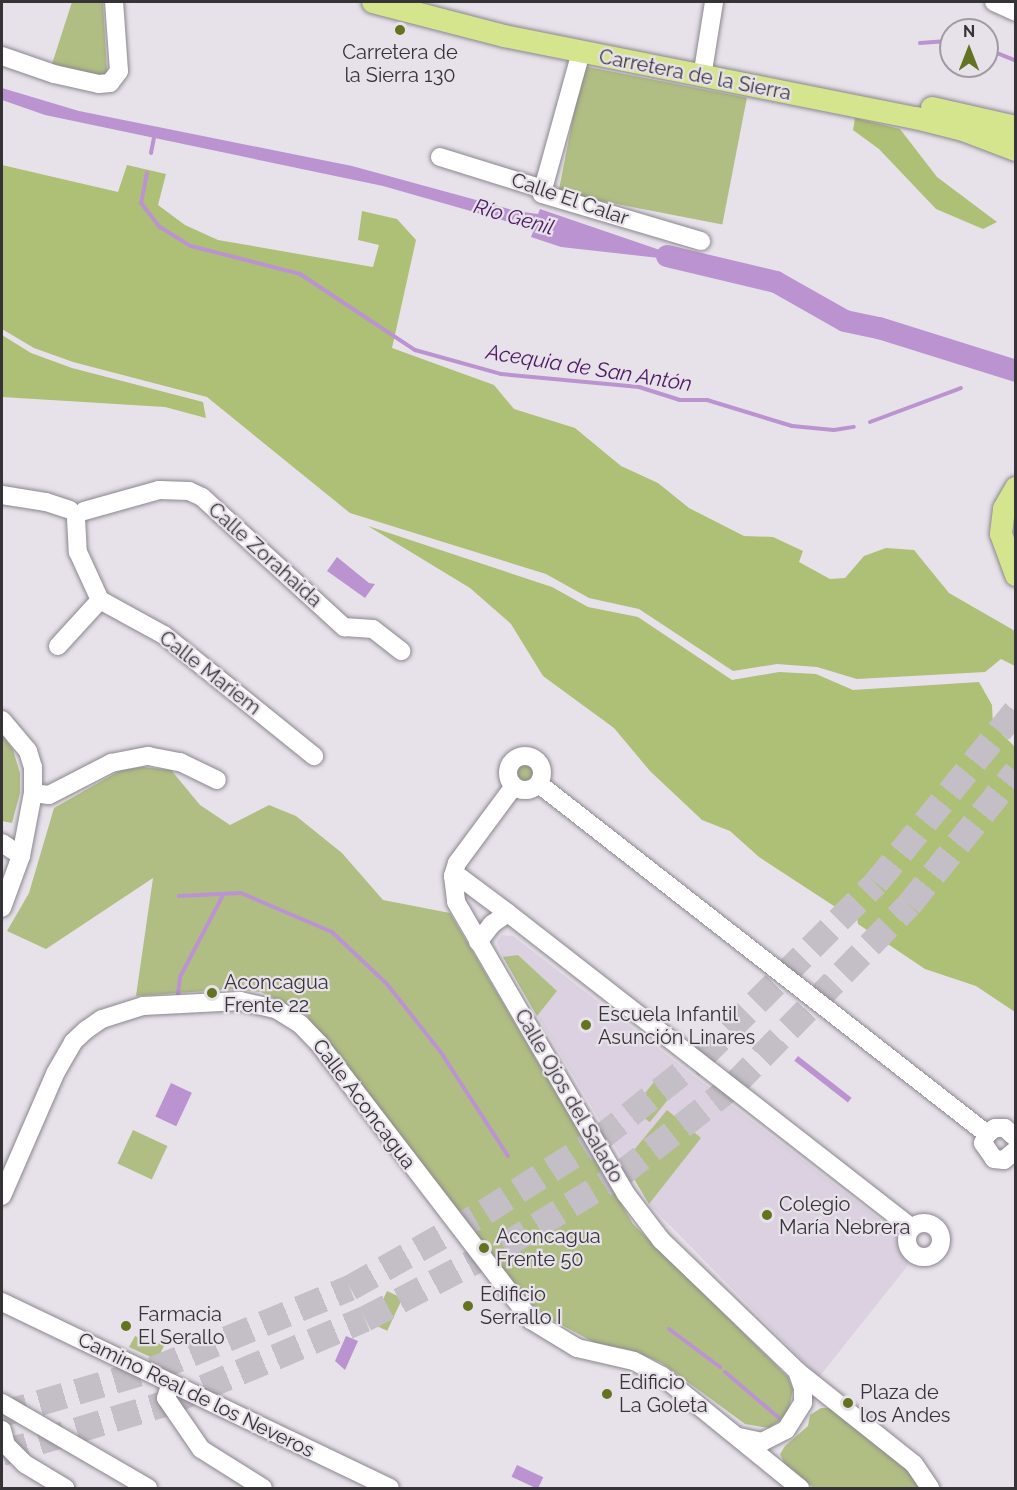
<!DOCTYPE html>
<meta charset="utf-8">
<style>
body{margin:0}
#map{position:relative;width:1017px;height:1490px;overflow:hidden;background:#e7e1ea;font-family:Raleway,sans-serif}
div>[style]{position:absolute}
.built>*{inset:0;background:#dbd1e0}
.green>*{inset:0;background:#b0be84;transform-origin:0 0}
.round{border-radius:50%}
.forest>*{inset:0;background:#aebf76}
.water>*{inset:0;background:#bc93d1;transform-origin:0 0}
.stream>*{height:4px;margin:-2px;padding:0 2px;transform-origin:2px;border-radius:2px;background:#bc93d1}
.river>*{height:22px;margin:-11px;padding:0 11px;transform-origin:11px;border-radius:11px;background:#bc93d1}
.highway-tunnel>*{height:26px;margin-top:-13px;transform-origin:0;background:repeating-linear-gradient(90deg,#c4bec6 0 26px,transparent 0 39px)}
.roads{filter:drop-shadow(0 0 2px #8b868e) drop-shadow(0 0 2px #8b868e)}
.minor>*{height:18px;margin:-9px;padding:0 9px;transform-origin:9px;border-radius:9px;background:#fff}
.minor>.ring{margin:-9px;padding:0;box-sizing:content-box;background:none;border:18px solid #fff;border-radius:50%}
.major>*{height:22px;margin:-11px;padding:0 11px;transform-origin:11px;border-radius:11px;background:#d5e58d}
.dots>*{width:16px;height:16px;translate:-50% -50%;box-sizing:border-box;border:3px solid #e7e1ea;border-radius:50%}
span{translate:-50% -50%;white-space:nowrap;text-align:center;line-height:1.15;-webkit-text-stroke:4.5px #e7e1ea;paint-order:stroke}
.poi-label{font-size:20px;color:#363337}
.left{translate:0 -50%;text-align:left}
.street-label{font-size:20px;color:#363337}
.water-label{font-size:21px;color:#4d1963;font-style:italic}
.frame{position:absolute;inset:0;border:3px solid #363337;pointer-events:none}
.north{position:absolute;left:939px;top:18px;width:60px;height:60px;box-sizing:border-box;background:#e7e1ea;border:2px solid #a09ba2;border-radius:50%;rotate:0deg;font-size:16px;font-weight:700;line-height:24px;text-align:center;color:#363337}
.north::after{content:'';display:block;margin:auto;width:21px;height:27px;background:#647320;clip-path:polygon(50% 0,100% 100%,50% 72%,0 100%)}
</style>
<div id="map">
<div class="built">
<i style="clip-path:polygon(502px 935px,513px 936px,896px 1232px,900px 1252px,909px 1264px,819px 1377px,649px 1204px,503px 957px,497px 942px)"></i>
</div>
<div class="green">
<i style="clip-path:polygon(72px 2px,103px 2px,107px 71px,101px 77px,52px 64px)"></i>
<i style="left:583px;top:66px;width:167px;height:129px;rotate:11deg"></i>
<i style="clip-path:polygon(2px 735px,13px 750px,20px 773px,20px 793px,12px 823px,2px 821px)"></i>
<i class="round" style="left:514px;top:762px;width:22px;height:22px"></i>
<i style="clip-path:polygon(143px 767px,171px 770px,200px 805px,230px 825px,269px 805px,296px 816px,342px 853px,383px 900px,450px 913px,633px 1224px,788px 1377px,793px 1389px,788px 1415px,769px 1428px,745px 1424px,662px 1363px,631px 1350px,599px 1345px,545px 1316px,528px 1301px,303px 1011px,261px 992px,235px 989px,136px 996px,153px 878px,46px 949px,7px 931px,29px 893px,54px 808px,121px 770px)"></i>
<i style="clip-path:polygon(518px 955px,557px 991px,537px 1016px,503px 957px)"></i>
<i style="left:654px;top:1082px;width:22px;height:34px;rotate:39deg"></i>
<i style="clip-path:polygon(667px 1110px,701px 1138px,649px 1204px,624px 1162px)"></i>
<i style="left:133px;top:1130px;width:38px;height:37px;rotate:25deg"></i>
<i style="left:387px;top:1291px;width:17px;height:36px;rotate:25deg"></i>
<i style="clip-path:polygon(135px 1336px,157px 1346px,162px 1336px,168px 1338px,157px 1360px,129px 1347px)"></i>
<i style="clip-path:polygon(821px 1408px,831px 1408px,908px 1468px,919px 1488px,814px 1488px,785px 1465px,780px 1454px,785px 1446px,808px 1426px,810px 1415px)"></i>
</div>
<div class="forest">
<i style="clip-path:polygon(855px 118px,900px 129px,937px 177px,997px 222px,983px 229px,936px 209px,879px 149px,853px 130px)"></i>
<i style="clip-path:polygon(2px 165px,118px 192px,127px 165px,166px 174px,158px 205px,185px 225px,218px 240px,373px 267px,379px 245px,358px 240px,362px 211px,397px 219px,416px 240px,392px 348px,494px 385px,514px 409px,575px 428px,621px 466px,658px 483px,689px 508px,744px 536px,773px 537px,803px 551px,799px 562px,830px 579px,845px 578px,864px 556px,886px 548px,914px 550px,949px 593px,1015px 631px,1015px 666px,1001px 659px,985px 672px,857px 679px,817px 667px,777px 664px,733px 671px,639px 609px,589px 598px,546px 574px,350px 513px,207px 397px,73px 362px,34px 348px,2px 329px)"></i>
<i style="clip-path:polygon(2px 335px,31px 353px,72px 368px,203px 402px,206px 418px,165px 407px,2px 397px)"></i>
<i style="clip-path:polygon(368px 526px,552px 587px,588px 607px,638px 617px,732px 680px,779px 672px,816px 674px,853px 690px,979px 682px,992px 705px,993px 725px,1015px 747px,1015px 1012px,976px 986px,925px 969px,858px 924px,857px 916px,847px 909px,840px 910px,759px 857px,730px 831px,702px 820px,650px 771px,614px 728px,543px 676px,511px 624px,470px 588px)"></i>
</div>
<div class="water">
<i style="clip-path:polygon(2px 88px,79px 111px,352px 166px,516px 211px,538px 214px,540px 209px,695px 262px,561px 247px,531px 237px,533px 232px,513px 223px,383px 186px,45px 115px,2px 100px)"></i>
<i style="clip-path:polygon(337px 557px,369px 583px,375px 584px,365px 598px,327px 571px)"></i>
<i style="left:798px;top:1056px;width:68px;height:6px;rotate:38deg"></i>
<i style="left:171px;top:1083px;width:23px;height:37px;rotate:25deg"></i>
<i style="clip-path:polygon(346px 1336px,358px 1341px,345px 1370px,335px 1361px)"></i>
<i style="left:517px;top:1465px;width:29px;height:13px;rotate:25deg"></i>
</div>
<div class="stream">
<i style="left:920px;top:43px;width:31px;rotate:-4deg"></i>
<i style="left:987px;top:49px;width:31px;rotate:22deg"></i>
<i style="left:151px;top:153px;width:20px;rotate:-79deg"></i>
<i style="left:147px;top:173px;width:31px;rotate:101deg"></i>
<i style="left:141px;top:203px;width:31px;rotate:52deg"></i>
<i style="left:160px;top:227px;width:36px;rotate:32deg"></i>
<i style="left:191px;top:246px;width:113px;rotate:14.4deg"></i>
<i style="left:300px;top:274px;width:138px;rotate:33.5deg"></i>
<i style="left:415px;top:350px;width:89px;rotate:15.6deg"></i>
<i style="left:501px;top:374px;width:139px;rotate:5.4deg"></i>
<i style="left:639px;top:387px;width:43px;rotate:17.6deg"></i>
<i style="left:680px;top:400px;width:27px"></i>
<i style="left:707px;top:400px;width:89px;rotate:17deg"></i>
<i style="left:792px;top:426px;width:42px;rotate:5.4deg"></i>
<i style="left:834px;top:430px;width:20px;rotate:-9deg"></i>
<i style="left:870px;top:422px;width:97px;rotate:-20.5deg"></i>
<i style="left:179px;top:896px;width:62px;rotate:-2.8deg"></i>
<i style="left:241px;top:893px;width:99px;rotate:23.2deg"></i>
<i style="left:332px;top:932px;width:76px;rotate:43.4deg"></i>
<i style="left:387px;top:984px;width:85px;rotate:51.7deg"></i>
<i style="left:440px;top:1051px;width:125px;rotate:57.1deg"></i>
<i style="left:178px;top:994px;width:17px;rotate:-83deg"></i>
<i style="left:180px;top:977px;width:93px;rotate:-62.3deg"></i>
<i style="left:669px;top:1329px;width:64px;rotate:36.7deg"></i>
<i style="left:725px;top:1372px;width:70px;rotate:40.3deg"></i>
</div>
<div class="river">
<i style="left:667px;top:256px;width:112px;rotate:13.4deg"></i>
<i style="left:776px;top:282px;width:79px;rotate:29.5deg"></i>
<i style="left:845px;top:321px;width:35px;rotate:12deg"></i>
<i style="left:879px;top:328px;width:144px;rotate:17.4deg"></i>
</div>
<div class="highway-tunnel">
<i style="left:2px;top:1414px;width:159px;rotate:-16.4deg"></i>
<i style="left:155px;top:1369px;width:211px;rotate:-22.6deg"></i>
<i style="left:350px;top:1288px;width:155px;rotate:-29.4deg"></i>
<i style="left:485px;top:1212px;width:135px;rotate:-32.6deg"></i>
<i style="left:599px;top:1139px;width:130px;rotate:-38.5deg"></i>
<i style="left:701px;top:1058px;width:247px;rotate:-45deg"></i>
<i style="left:876px;top:883px;width:222px;rotate:-50.9deg"></i>
<i style="left:2px;top:1453px;width:173px;rotate:-16.8deg"></i>
<i style="left:168px;top:1403px;width:214px;rotate:-23.1deg"></i>
<i style="left:365px;top:1319px;width:157px;rotate:-27.7deg"></i>
<i style="left:504px;top:1246px;width:137px;rotate:-31.6deg"></i>
<i style="left:621px;top:1174px;width:144px;rotate:-38.2deg"></i>
<i style="left:734px;top:1085px;width:251px;rotate:-45.8deg"></i>
<i style="left:909px;top:905px;width:171px;rotate:-51.2deg"></i>
</div>
<div class="roads">
<div class="minor">
<i style="left:994px;top:2px;width:24px;rotate:24deg"></i>
<i style="left:2px;top:56px;width:55px;rotate:19.1deg"></i>
<i style="left:54px;top:74px;width:46px;rotate:12.5deg"></i>
<i style="left:99px;top:84px;width:11px;rotate:-5deg"></i>
<i style="left:110px;top:83px;width:15px;rotate:-53deg"></i>
<i style="left:119px;top:71px;width:69px;rotate:-94.1deg"></i>
<i style="left:702px;top:77px;width:76px;rotate:-80.9deg"></i>
<i style="left:440px;top:157px;width:108px;rotate:17.3deg"></i>
<i style="left:543px;top:189px;width:5px;rotate:101deg"></i>
<i style="left:542px;top:194px;width:166px;rotate:16.5deg"></i>
<i style="left:543px;top:189px;width:142px;rotate:-74.5deg"></i>
<i style="left:2px;top:495px;width:45px;rotate:9deg"></i>
<i style="left:46px;top:502px;width:25px;rotate:18deg"></i>
<i style="left:84px;top:511px;width:78px;rotate:-15.6deg"></i>
<i style="left:159px;top:490px;width:30px;rotate:2deg"></i>
<i style="left:189px;top:491px;width:14px;rotate:25deg"></i>
<i style="left:202px;top:497px;width:193px;rotate:42.5deg"></i>
<i style="left:344px;top:627px;width:29px;rotate:4deg"></i>
<i style="left:373px;top:629px;width:36px;rotate:38deg"></i>
<i style="left:76px;top:518px;width:34px;rotate:87deg"></i>
<i style="left:78px;top:552px;width:53px;rotate:65.4deg"></i>
<i style="left:100px;top:600px;width:73px;rotate:28.7deg"></i>
<i style="left:164px;top:635px;width:193px;rotate:38.9deg"></i>
<i style="left:58px;top:646px;width:62px;rotate:-47.6deg"></i>
<i style="left:2px;top:720px;width:40px;rotate:50deg"></i>
<i style="left:28px;top:751px;width:17px;rotate:73deg"></i>
<i style="left:33px;top:767px;width:26px;rotate:90deg"></i>
<i style="left:33px;top:793px;width:64px;rotate:100.8deg"></i>
<i style="left:21px;top:856px;width:55px;rotate:110.1deg"></i>
<i class="ring" style="left:508px;top:756px;width:16px;height:16px"></i>
<i style="left:539px;top:784px;width:569px;rotate:38deg"></i>
<i style="left:514px;top:786px;width:96px;rotate:126.5deg"></i>
<i style="left:457px;top:863px;width:14px;rotate:107deg"></i>
<i style="left:453px;top:876px;width:26px;rotate:83deg"></i>
<i style="left:456px;top:902px;width:338px;rotate:59.8deg"></i>
<i style="left:626px;top:1194px;width:58px;rotate:52.7deg"></i>
<i style="left:661px;top:1240px;width:189px;rotate:43.9deg"></i>
<i style="left:797px;top:1371px;width:149px;rotate:38.5deg"></i>
<i style="left:914px;top:1464px;width:29px;rotate:56deg"></i>
<i style="left:33px;top:793px;width:16px;rotate:7deg"></i>
<i style="left:49px;top:795px;width:70px;rotate:-27.3deg"></i>
<i style="left:111px;top:763px;width:38px;rotate:-11deg"></i>
<i style="left:148px;top:756px;width:33px;rotate:11deg"></i>
<i style="left:180px;top:762px;width:41px;rotate:25.9deg"></i>
<i style="left:2px;top:843px;width:23px;rotate:34deg"></i>
<i style="left:453px;top:876px;width:8px;rotate:14deg"></i>
<i style="left:461px;top:878px;width:59px;rotate:36.7deg"></i>
<i style="left:508px;top:913px;width:512px;rotate:37.94deg"></i>
<i style="left:478px;top:942px;width:23px;rotate:-52deg"></i>
<i style="left:492px;top:924px;width:19px;rotate:-35deg"></i>
<i style="left:1016px;top:1138px;width:15px;rotate:-138deg"></i>
<i style="left:1005px;top:1128px;width:10px;rotate:180deg"></i>
<i style="left:995px;top:1128px;width:10px;rotate:143deg"></i>
<i style="left:987px;top:1134px;width:10px;rotate:114deg"></i>
<i style="left:983px;top:1143px;width:19px;rotate:55deg"></i>
<i style="left:994px;top:1159px;width:10px;rotate:6deg"></i>
<i style="left:1004px;top:1160px;width:16px;rotate:-40deg"></i>
<i style="left:2px;top:1196px;width:135px;rotate:-66.5deg"></i>
<i style="left:56px;top:1072px;width:34px;rotate:-60deg"></i>
<i style="left:73px;top:1042px;width:18px;rotate:-43deg"></i>
<i style="left:86px;top:1030px;width:19px;rotate:-35deg"></i>
<i style="left:102px;top:1019px;width:43px;rotate:-17.6deg"></i>
<i style="left:143px;top:1006px;width:97px;rotate:-3deg"></i>
<i style="left:240px;top:1001px;width:37px;rotate:13deg"></i>
<i style="left:276px;top:1009px;width:28px;rotate:32deg"></i>
<i style="left:300px;top:1024px;width:29px;rotate:46deg"></i>
<i style="left:320px;top:1045px;width:347px;rotate:52.5deg"></i>
<i style="left:531px;top:1320px;width:54px;rotate:31.3deg"></i>
<i style="left:577px;top:1348px;width:58px;rotate:12.8deg"></i>
<i style="left:634px;top:1361px;width:32px;rotate:28deg"></i>
<i style="left:662px;top:1376px;width:178px;rotate:39.1deg"></i>
<i class="ring" style="left:907px;top:1223px;width:16px;height:16px"></i>
<i style="left:2px;top:1302px;width:430px;rotate:25.6deg"></i>
<i style="left:171px;top:1383px;width:16px;rotate:108deg"></i>
<i style="left:166px;top:1398px;width:62px;rotate:55.5deg"></i>
<i style="left:201px;top:1449px;width:73px;rotate:32.2deg"></i>
<i style="left:2px;top:1403px;width:169px;rotate:30.2deg"></i>
<i style="left:2px;top:1430px;width:16px;rotate:75deg"></i>
<i style="left:6px;top:1445px;width:27px;rotate:45deg"></i>
<i style="left:25px;top:1464px;width:47px;rotate:31deg"></i>
<i style="left:739px;top:1437px;width:24px;rotate:12deg"></i>
<i style="left:762px;top:1442px;width:27px;rotate:-27deg"></i>
<i style="left:786px;top:1430px;width:32px;rotate:-58deg"></i>
<i style="left:803px;top:1403px;width:15px;rotate:-90deg"></i>
<i style="left:803px;top:1388px;width:18px;rotate:-109deg"></i>
</div>
<div class="major">
<i style="left:373px;top:2px;width:135px;rotate:14.5deg"></i>
<i style="left:504px;top:36px;width:420px;rotate:11.3deg"></i>
<i style="left:916px;top:118px;width:49px;rotate:14.3deg"></i>
<i style="left:963px;top:130px;width:57px;rotate:20.7deg"></i>
<i style="left:932px;top:108px;width:86px;rotate:12.7deg"></i>
<i style="left:1016px;top:488px;width:24px;rotate:120deg"></i>
<i style="left:1004px;top:509px;width:25px;rotate:97deg"></i>
<i style="left:1001px;top:534px;width:44px;rotate:69.9deg"></i>
</div>
</div>
<div class="dots">
<i style="left:400px;top:30px;background:#647320"></i>
<i style="left:212px;top:993px;background:#647320"></i>
<i style="left:586px;top:1025px;background:#647320"></i>
<i style="left:767px;top:1215px;background:#647320"></i>
<i style="left:484px;top:1248px;background:#647320"></i>
<i style="left:468px;top:1306px;background:#647320"></i>
<i style="left:126px;top:1326px;background:#647320"></i>
<i style="left:607px;top:1394px;background:#647320"></i>
<i style="left:848px;top:1403px;background:#647320"></i>
</div>
<div class="poi-label">
<span style="left:400px;top:64px">Carretera de<br>la Sierra 130</span>
<span class="left" style="left:224px;top:994px">Aconcagua<br>Frente 22</span>
<span class="left" style="left:598px;top:1026px">Escuela Infantil<br>Asunción Linares</span>
<span class="left" style="left:779px;top:1216px">Colegio<br>María Nebrera</span>
<span class="left" style="left:496px;top:1248px">Aconcagua<br>Frente 50</span>
<span class="left" style="left:480px;top:1306px">Edificio<br>Serrallo I</span>
<span class="left" style="left:138px;top:1326px">Farmacia<br>El Serallo</span>
<span class="left" style="left:619px;top:1394px">Edificio<br>La Goleta</span>
<span class="left" style="left:860px;top:1404px">Plaza de<br>los Andes</span>
</div>
<div class="street-label">
<span style="left:695px;top:75px;rotate:11deg">Carretera de la Sierra</span>
<span style="left:570px;top:199px;rotate:19deg">Calle El Calar</span>
<span style="left:265px;top:555px;rotate:42deg">Calle Zorahaida</span>
<span style="left:210px;top:673px;rotate:38deg">Calle Mariem</span>
<span style="left:569px;top:1096px;rotate:60deg">Calle Ojos del Salado</span>
<span style="left:364px;top:1104px;rotate:53deg">Calle Aconcagua</span>
<span style="left:196px;top:1395px;rotate:26deg">Camino Real de los Neveros</span>
</div>
<div class="water-label">
<span style="left:514px;top:217px;rotate:16deg">Río Genil</span>
<span style="left:589px;top:368px;rotate:9deg">Acequia de San Antón</span>
</div>
<div class="frame"></div>
<div class="north">N</div>
</div>
